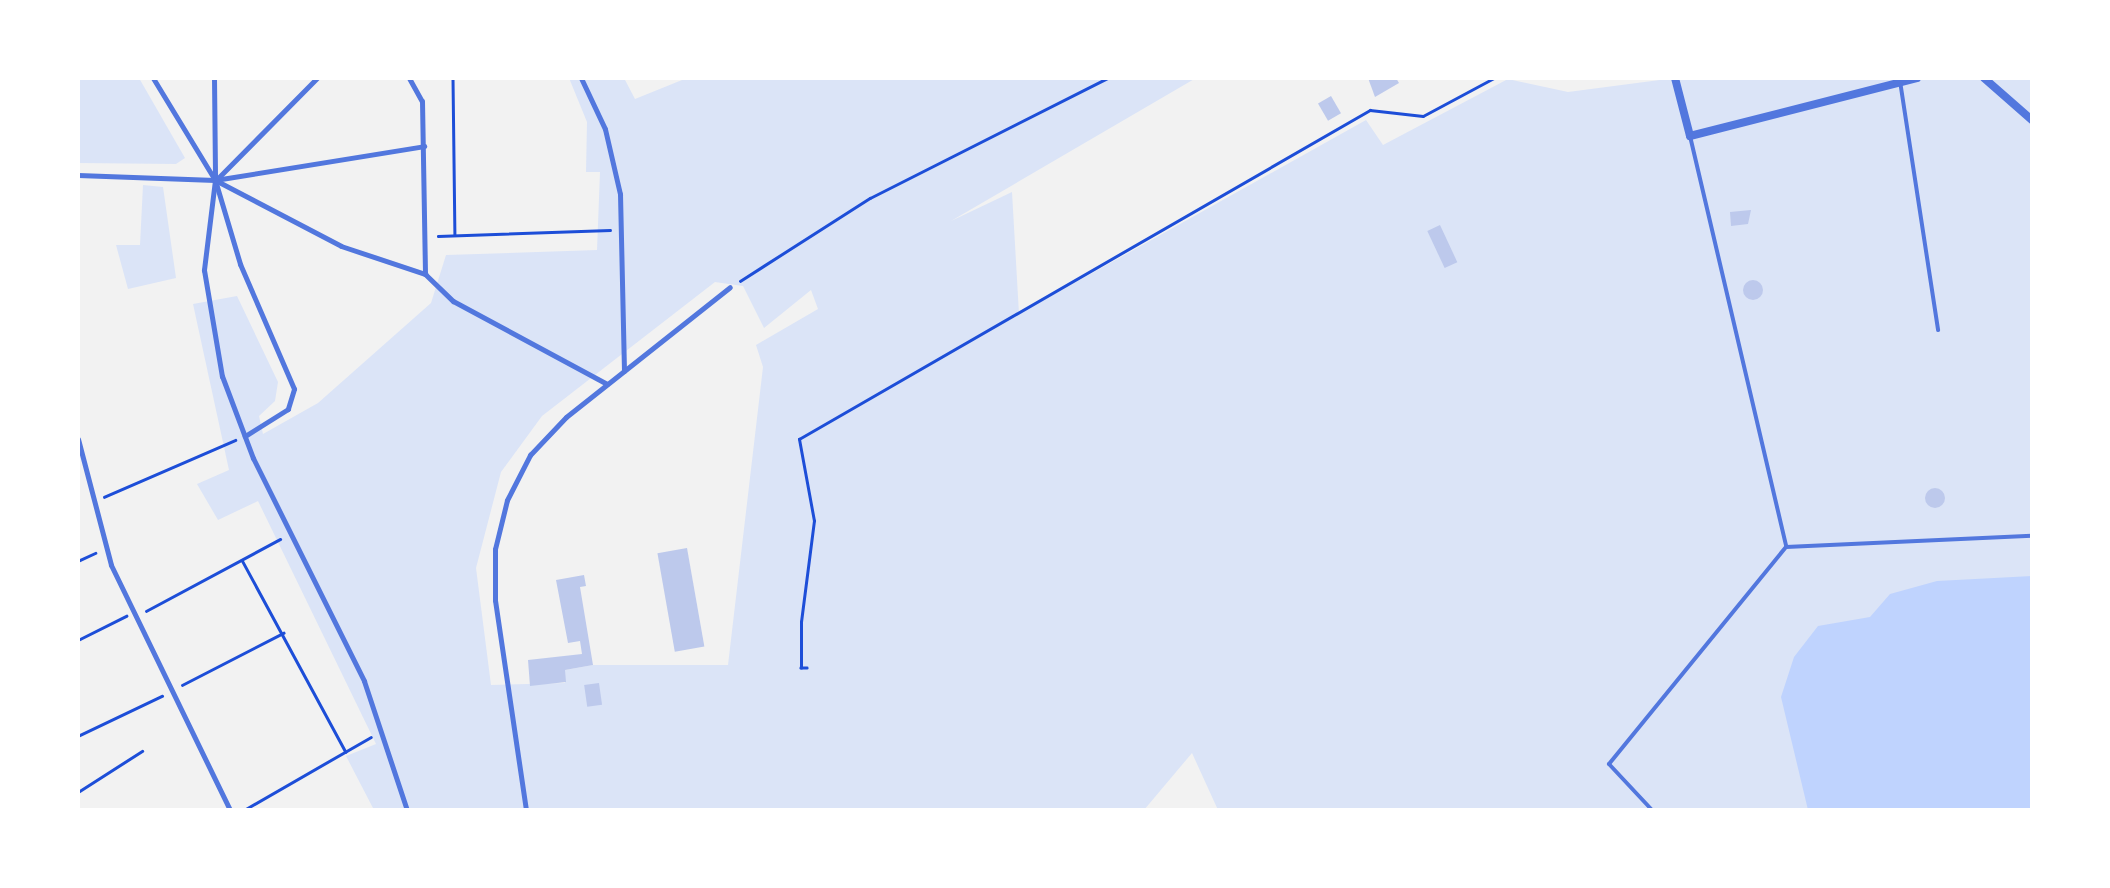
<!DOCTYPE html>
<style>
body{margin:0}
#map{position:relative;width:2110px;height:888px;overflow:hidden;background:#f2f2f2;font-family:"DM Sans",sans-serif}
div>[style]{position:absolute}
.green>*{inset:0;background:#dbe4f7}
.water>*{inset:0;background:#bfd3fe}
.building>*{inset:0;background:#bdc9ec;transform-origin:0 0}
.round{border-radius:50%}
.path>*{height:2.5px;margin:-1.25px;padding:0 1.25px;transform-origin:1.25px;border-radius:1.25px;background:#1d4ed8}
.service>*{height:4px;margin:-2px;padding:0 2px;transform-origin:2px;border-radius:2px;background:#5277de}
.pedestrian>*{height:5px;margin:-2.5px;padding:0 2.5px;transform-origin:2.5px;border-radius:2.5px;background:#5277de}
.minor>*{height:8px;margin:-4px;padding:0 4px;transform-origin:4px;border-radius:4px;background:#5277de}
span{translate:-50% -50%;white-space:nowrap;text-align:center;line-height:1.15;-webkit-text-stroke:9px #fff;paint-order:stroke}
.frame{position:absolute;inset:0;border:80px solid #fff;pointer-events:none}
</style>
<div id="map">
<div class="green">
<i style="clip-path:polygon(78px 78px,139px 78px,185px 158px,176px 164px,78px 163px)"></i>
<i style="clip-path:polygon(evenodd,569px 78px,624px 78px,635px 99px,687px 78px,1196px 78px,951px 221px,1012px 192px,1019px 314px,1366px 120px,1383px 145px,1508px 79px,1568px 92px,1675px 78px,2032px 78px,2032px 810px,1218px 810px,1192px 753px,1144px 810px,374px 810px,346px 756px,376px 744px,258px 501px,218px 520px,197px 484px,229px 470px,193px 304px,237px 296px,278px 382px,275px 401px,259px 416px,263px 434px,318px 403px,431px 303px,446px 255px,597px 250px,600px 172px,586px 172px,587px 122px,569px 78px,715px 282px,743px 286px,764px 328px,811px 290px,818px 309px,756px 345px,763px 367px,728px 665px,593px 665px,565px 670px,565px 683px,491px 685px,476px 568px,501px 472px,542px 416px,715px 282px)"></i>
<i style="clip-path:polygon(143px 185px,163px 187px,176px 278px,128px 289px,116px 245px,140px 245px)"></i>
</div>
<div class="water">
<i style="clip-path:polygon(2032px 576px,2032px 810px,1808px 810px,1781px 697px,1794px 657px,1818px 626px,1870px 617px,1890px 594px,1937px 581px)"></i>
</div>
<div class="building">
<i style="clip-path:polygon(1368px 78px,1396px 78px,1399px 83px,1375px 97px)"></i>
<i style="left:1331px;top:96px;width:20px;height:15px;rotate:60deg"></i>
<i style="clip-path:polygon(1751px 210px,1748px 224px,1731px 226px,1730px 212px)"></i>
<i style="left:1440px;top:225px;width:41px;height:14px;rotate:65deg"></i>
<i class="round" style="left:1743px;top:280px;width:20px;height:20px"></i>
<i class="round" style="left:1925px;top:488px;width:20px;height:20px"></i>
<i style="left:687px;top:548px;width:100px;height:30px;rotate:80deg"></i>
<i style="clip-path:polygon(584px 575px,586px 586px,580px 587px,593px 665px,565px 670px,566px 682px,530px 686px,528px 660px,582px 654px,580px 641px,568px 643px,556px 580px)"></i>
<i style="left:599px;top:683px;width:22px;height:15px;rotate:82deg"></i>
</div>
<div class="path">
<i style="left:453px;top:78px;width:157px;rotate:89.3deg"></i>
<i style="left:438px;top:236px;width:172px;rotate:-2deg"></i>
<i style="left:740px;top:281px;width:154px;rotate:-32.6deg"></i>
<i style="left:870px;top:198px;width:267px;rotate:-26.8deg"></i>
<i style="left:104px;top:497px;width:143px;rotate:-23.5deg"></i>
<i style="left:242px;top:560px;width:218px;rotate:61.6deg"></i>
<i style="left:78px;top:561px;width:19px;rotate:-25deg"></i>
<i style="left:146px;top:611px;width:152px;rotate:-28.2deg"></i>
<i style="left:78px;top:640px;width:54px;rotate:-26.6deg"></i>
<i style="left:807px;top:668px;width:6px;rotate:180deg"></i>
<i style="left:801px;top:668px;width:46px;rotate:-90deg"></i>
<i style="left:801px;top:622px;width:102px;rotate:-82.7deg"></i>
<i style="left:814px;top:521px;width:83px;rotate:-100.4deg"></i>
<i style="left:799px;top:439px;width:659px;rotate:-29.95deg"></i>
<i style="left:1370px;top:110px;width:53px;rotate:6.5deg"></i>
<i style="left:1423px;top:116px;width:81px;rotate:-28.2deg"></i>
<i style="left:182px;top:685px;width:114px;rotate:-27.2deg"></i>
<i style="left:78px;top:736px;width:93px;rotate:-25.5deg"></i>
<i style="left:78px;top:792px;width:76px;rotate:-32.6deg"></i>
<i style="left:244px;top:810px;width:146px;rotate:-29.9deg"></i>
</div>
<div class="service">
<i style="left:1900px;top:81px;width:252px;rotate:81.3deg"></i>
<i style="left:1690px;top:136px;width:421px;rotate:76.8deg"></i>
<i style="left:1652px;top:810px;width:63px;rotate:-133.1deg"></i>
<i style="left:1609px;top:764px;width:280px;rotate:-50.8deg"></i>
<i style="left:1786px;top:547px;width:246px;rotate:-2.6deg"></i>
</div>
<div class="pedestrian">
<i style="left:153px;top:78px;width:119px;rotate:58.7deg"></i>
<i style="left:215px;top:180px;width:88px;rotate:73.4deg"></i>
<i style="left:240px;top:264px;width:136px;rotate:66.6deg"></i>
<i style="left:294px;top:389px;width:21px;rotate:107deg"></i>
<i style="left:288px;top:409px;width:51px;rotate:147.9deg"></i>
<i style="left:214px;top:78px;width:102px;rotate:89.4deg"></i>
<i style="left:215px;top:180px;width:91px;rotate:97deg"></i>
<i style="left:204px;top:270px;width:108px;rotate:80.4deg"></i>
<i style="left:222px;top:376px;width:88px;rotate:69.3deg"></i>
<i style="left:253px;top:458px;width:249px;rotate:63.5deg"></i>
<i style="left:364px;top:681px;width:136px;rotate:71.6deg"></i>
<i style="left:409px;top:78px;width:26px;rotate:61deg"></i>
<i style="left:422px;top:101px;width:173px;rotate:89deg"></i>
<i style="left:581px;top:78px;width:56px;rotate:64.8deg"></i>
<i style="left:605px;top:129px;width:67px;rotate:77deg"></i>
<i style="left:620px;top:194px;width:177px;rotate:88.7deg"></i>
<i style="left:78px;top:175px;width:137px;rotate:2.1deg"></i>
<i style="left:215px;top:180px;width:212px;rotate:-9.2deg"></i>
<i style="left:218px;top:178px;width:141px;rotate:-45.3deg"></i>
<i style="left:215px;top:180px;width:142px;rotate:27.6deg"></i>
<i style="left:341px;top:246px;width:89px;rotate:18.4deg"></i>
<i style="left:425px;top:274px;width:39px;rotate:44deg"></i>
<i style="left:453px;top:301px;width:175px;rotate:28.3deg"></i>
<i style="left:78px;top:439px;width:130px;rotate:75.3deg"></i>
<i style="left:111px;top:565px;width:272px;rotate:64.1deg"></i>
<i style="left:526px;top:810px;width:212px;rotate:-98.4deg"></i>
<i style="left:495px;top:600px;width:51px;rotate:-90deg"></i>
<i style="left:495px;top:549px;width:50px;rotate:-76.2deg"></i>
<i style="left:507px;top:500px;width:51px;rotate:-62.9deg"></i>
<i style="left:530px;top:455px;width:52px;rotate:-46.5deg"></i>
<i style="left:566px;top:417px;width:209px;rotate:-38.4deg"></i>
</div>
<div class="minor">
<i style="left:1675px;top:78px;width:60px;rotate:75.5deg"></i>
<i style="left:1690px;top:136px;width:234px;rotate:-14.3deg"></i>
<i style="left:1984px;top:78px;width:64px;rotate:41.2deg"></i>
</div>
<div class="frame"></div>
</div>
